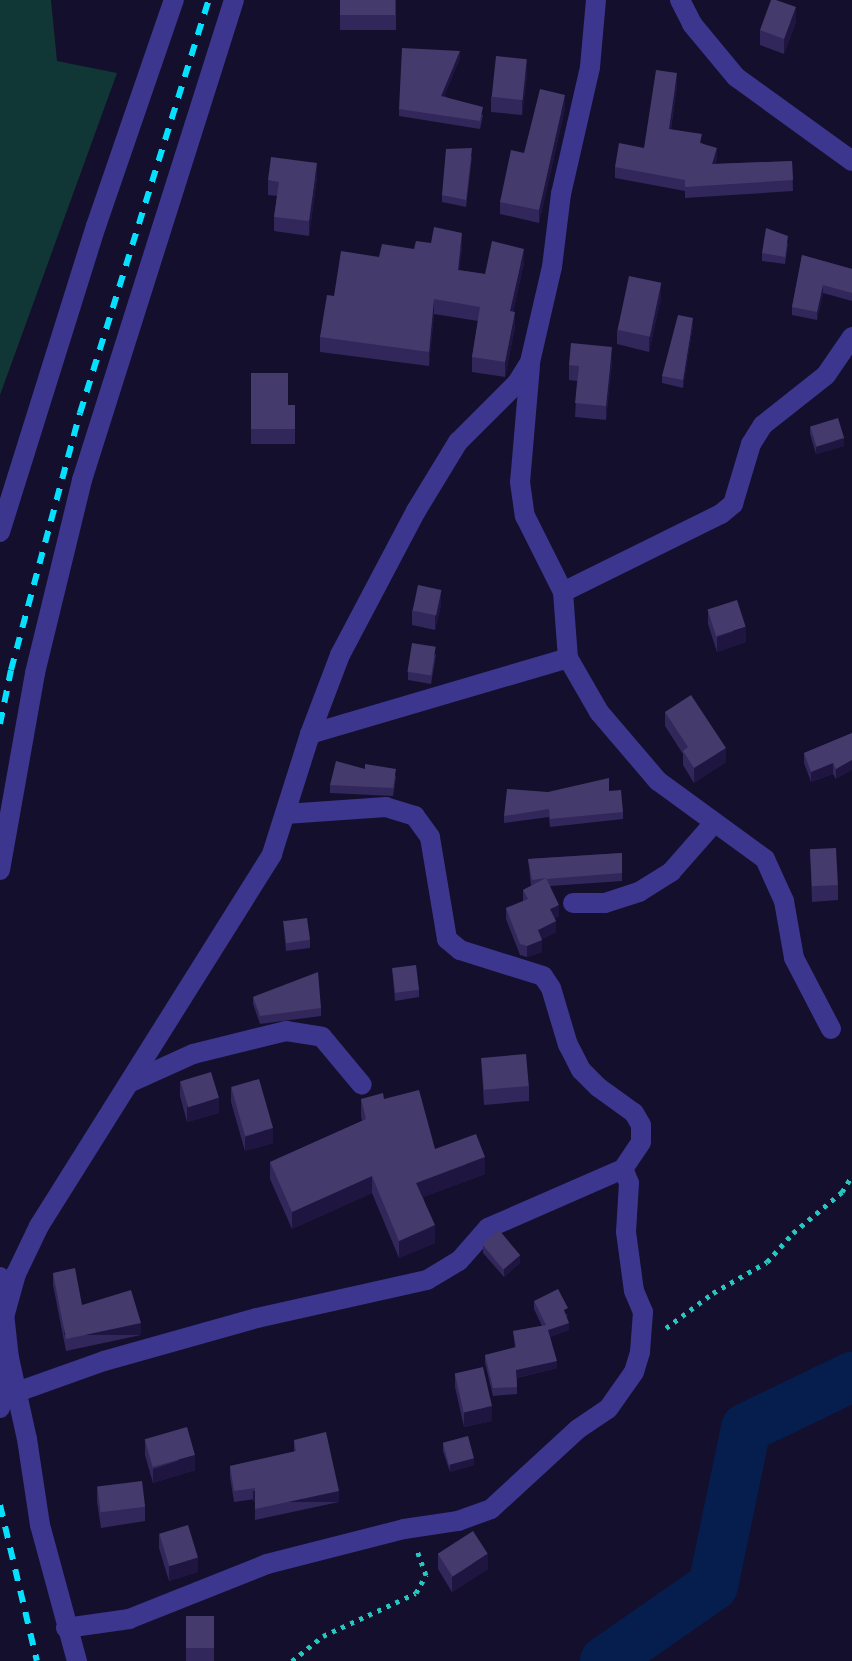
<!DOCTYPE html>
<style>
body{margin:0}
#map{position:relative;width:852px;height:1661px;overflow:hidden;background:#140f2c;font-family:"Exo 2",sans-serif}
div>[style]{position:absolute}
.green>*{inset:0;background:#113636}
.river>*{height:50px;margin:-25px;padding:0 25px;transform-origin:25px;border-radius:25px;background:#061e4d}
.path>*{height:5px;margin-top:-2.5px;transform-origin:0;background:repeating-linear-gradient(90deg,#26c7c1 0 4px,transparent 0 10px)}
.minor>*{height:20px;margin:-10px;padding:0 10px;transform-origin:10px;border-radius:10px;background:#3c368f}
.rail>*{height:6px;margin-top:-3px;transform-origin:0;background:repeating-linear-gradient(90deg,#06e0ff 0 12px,transparent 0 22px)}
.wall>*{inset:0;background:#32275a;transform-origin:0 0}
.shaded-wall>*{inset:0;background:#1e1540;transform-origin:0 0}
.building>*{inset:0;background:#453a6c;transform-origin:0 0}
span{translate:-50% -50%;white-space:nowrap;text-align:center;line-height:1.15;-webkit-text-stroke:6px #140f2c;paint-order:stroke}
</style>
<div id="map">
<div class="green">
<i style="clip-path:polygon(0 0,51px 0,57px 61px,117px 73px,0 395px)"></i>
</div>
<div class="river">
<i style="left:605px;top:1661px;width:131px;rotate:-34.8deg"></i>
<i style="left:713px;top:1586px;width:161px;rotate:-78.2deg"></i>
<i style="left:746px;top:1428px;width:118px;rotate:-25.7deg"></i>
</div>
<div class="path">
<i style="left:666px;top:1328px;width:59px;rotate:-36.7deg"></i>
<i style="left:713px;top:1293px;width:62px;rotate:-29.9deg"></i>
<i style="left:767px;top:1262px;width:39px;rotate:-48deg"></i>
<i style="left:793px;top:1233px;width:64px;rotate:-39.9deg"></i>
<i style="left:842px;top:1192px;width:19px;rotate:-58deg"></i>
<i style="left:292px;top:1661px;width:40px;rotate:-39deg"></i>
<i style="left:323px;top:1636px;width:102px;rotate:-24.8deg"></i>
<i style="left:416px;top:1593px;width:21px;rotate:-61deg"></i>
<i style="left:426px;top:1575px;width:29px;rotate:-110deg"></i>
</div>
<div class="minor">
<i style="left:680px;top:0;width:27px;rotate:63deg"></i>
<i style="left:692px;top:24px;width:69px;rotate:50.3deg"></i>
<i style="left:736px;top:77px;width:143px;rotate:35.9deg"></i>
<i style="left:530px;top:366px;width:116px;rotate:94.9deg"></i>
<i style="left:520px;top:482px;width:34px;rotate:82deg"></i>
<i style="left:525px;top:516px;width:85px;rotate:63.4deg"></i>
<i style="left:563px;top:592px;width:66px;rotate:85.7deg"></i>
<i style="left:568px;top:658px;width:62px;rotate:60.1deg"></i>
<i style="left:599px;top:712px;width:91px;rotate:49.5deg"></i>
<i style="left:658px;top:781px;width:132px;rotate:36.1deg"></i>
<i style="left:765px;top:859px;width:46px;rotate:65.7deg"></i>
<i style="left:784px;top:901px;width:58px;rotate:80deg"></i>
<i style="left:794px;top:958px;width:80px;rotate:62.5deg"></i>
<i style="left:0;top:532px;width:321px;rotate:-72.6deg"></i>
<i style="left:96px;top:226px;width:239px;rotate:-71deg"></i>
<i style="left:563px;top:592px;width:176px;rotate:-26.3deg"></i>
<i style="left:721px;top:514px;width:16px;rotate:-40deg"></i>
<i style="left:733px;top:504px;width:63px;rotate:-73.3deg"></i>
<i style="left:751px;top:444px;width:22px;rotate:-58deg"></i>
<i style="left:763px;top:425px;width:80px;rotate:-38.4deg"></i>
<i style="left:826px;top:375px;width:46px;rotate:-55.6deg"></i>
<i style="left:310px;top:734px;width:269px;rotate:-16.4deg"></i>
<i style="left:0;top:870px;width:200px;rotate:-79.9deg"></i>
<i style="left:35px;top:673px;width:199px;rotate:-76.3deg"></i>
<i style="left:82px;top:480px;width:503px;rotate:-72.43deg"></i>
<i style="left:573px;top:903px;width:32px"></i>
<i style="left:605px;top:903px;width:36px;rotate:-18deg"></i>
<i style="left:639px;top:892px;width:38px;rotate:-32deg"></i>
<i style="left:671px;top:872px;width:65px;rotate:-48.7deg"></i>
<i style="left:129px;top:1083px;width:70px;rotate:-24.4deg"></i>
<i style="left:193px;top:1054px;width:96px;rotate:-13.9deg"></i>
<i style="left:286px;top:1031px;width:36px;rotate:9deg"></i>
<i style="left:322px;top:1037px;width:62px;rotate:50.2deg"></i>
<i style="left:0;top:1277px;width:81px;rotate:83.7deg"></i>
<i style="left:9px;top:1358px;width:83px;rotate:77.5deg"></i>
<i style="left:27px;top:1439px;width:87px;rotate:81.4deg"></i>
<i style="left:40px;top:1525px;width:141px;rotate:74.8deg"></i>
<i style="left:4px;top:1317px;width:45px;rotate:-74.4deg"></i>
<i style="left:16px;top:1274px;width:53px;rotate:-64.4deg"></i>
<i style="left:39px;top:1226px;width:439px;rotate:-57.9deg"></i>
<i style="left:272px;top:854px;width:126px;rotate:-72.4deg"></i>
<i style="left:310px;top:734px;width:85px;rotate:-69.2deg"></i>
<i style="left:340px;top:655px;width:163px;rotate:-62.2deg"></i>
<i style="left:416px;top:511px;width:81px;rotate:-58.7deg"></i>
<i style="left:458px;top:442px;width:83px;rotate:-45deg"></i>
<i style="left:517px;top:383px;width:25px;rotate:-58deg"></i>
<i style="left:530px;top:362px;width:98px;rotate:-77deg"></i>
<i style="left:552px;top:267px;width:74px;rotate:-83deg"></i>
<i style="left:561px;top:194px;width:130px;rotate:-77.1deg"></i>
<i style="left:590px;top:67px;width:67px;rotate:-84.9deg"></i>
<i style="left:17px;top:1392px;width:92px;rotate:-19.6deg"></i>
<i style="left:104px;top:1361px;width:159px;rotate:-15.7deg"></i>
<i style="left:257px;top:1318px;width:174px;rotate:-12.6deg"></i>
<i style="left:427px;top:1280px;width:37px;rotate:-31deg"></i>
<i style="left:459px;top:1261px;width:44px;rotate:-48.7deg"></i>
<i style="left:488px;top:1228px;width:147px;rotate:-23.6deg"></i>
<i style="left:623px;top:1169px;width:32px;rotate:-56deg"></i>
<i style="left:641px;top:1142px;width:17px;rotate:-90deg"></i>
<i style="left:641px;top:1125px;width:14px;rotate:-120deg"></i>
<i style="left:634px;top:1113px;width:44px;rotate:-144.2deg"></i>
<i style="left:598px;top:1087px;width:24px;rotate:-135deg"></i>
<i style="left:581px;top:1070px;width:28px;rotate:-117deg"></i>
<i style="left:568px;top:1045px;width:59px;rotate:-106.6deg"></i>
<i style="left:551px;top:988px;width:14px;rotate:-124deg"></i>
<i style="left:543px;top:976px;width:87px;rotate:-162.6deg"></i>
<i style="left:460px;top:950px;width:17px;rotate:-140deg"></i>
<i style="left:447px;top:939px;width:103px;rotate:-99.5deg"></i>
<i style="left:430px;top:837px;width:26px;rotate:-126deg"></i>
<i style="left:415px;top:816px;width:30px;rotate:-163deg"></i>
<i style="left:386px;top:807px;width:101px;rotate:176deg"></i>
<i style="left:0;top:1408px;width:39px;rotate:-80deg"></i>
<i style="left:66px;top:1628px;width:64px;rotate:-8.1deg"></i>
<i style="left:129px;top:1619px;width:149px;rotate:-21.7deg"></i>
<i style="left:267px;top:1564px;width:141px;rotate:-14.3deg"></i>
<i style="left:404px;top:1529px;width:55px;rotate:-8.4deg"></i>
<i style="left:458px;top:1521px;width:35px;rotate:-20deg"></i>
<i style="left:491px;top:1509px;width:118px;rotate:-42.6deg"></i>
<i style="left:578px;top:1429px;width:36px;rotate:-34deg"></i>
<i style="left:608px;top:1409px;width:45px;rotate:-54.9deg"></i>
<i style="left:634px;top:1372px;width:21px;rotate:-73deg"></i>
<i style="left:640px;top:1352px;width:40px;rotate:-85.7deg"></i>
<i style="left:643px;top:1312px;width:23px;rotate:-113deg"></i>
<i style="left:634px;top:1291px;width:60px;rotate:-97.7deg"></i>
<i style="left:626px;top:1232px;width:49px;rotate:-86.5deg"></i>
<i style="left:629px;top:1183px;width:15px;rotate:-113deg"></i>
</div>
<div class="rail">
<i style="left:0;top:724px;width:55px;rotate:-78.5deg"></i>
<i style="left:11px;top:670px;width:266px;rotate:-75deg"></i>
<i style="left:80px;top:413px;width:433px;rotate:-72.7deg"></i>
<i style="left:0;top:1505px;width:160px;rotate:76.7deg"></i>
</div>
<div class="wall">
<i style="left:340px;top:0;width:56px;height:30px"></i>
<i style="clip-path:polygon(796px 22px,784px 54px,760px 45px,760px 30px)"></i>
<i style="clip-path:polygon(460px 58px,444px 96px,483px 115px,480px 129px,399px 116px,399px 109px)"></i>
<i style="clip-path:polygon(527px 74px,522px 115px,491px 112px,491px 97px)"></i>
<i style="clip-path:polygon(677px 84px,671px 129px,702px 143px,717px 159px,715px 164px,792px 161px,793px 191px,685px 198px,685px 191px,615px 178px,615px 167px,644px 148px)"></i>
<i style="clip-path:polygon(565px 108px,539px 223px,500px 214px,500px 202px,524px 153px)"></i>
<i style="clip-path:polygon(472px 156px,466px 207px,442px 202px,442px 195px)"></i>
<i style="clip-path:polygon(317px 177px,309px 236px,274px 231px,274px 217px,277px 196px,268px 195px,268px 180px)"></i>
<i style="clip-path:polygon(788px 243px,785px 264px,762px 261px,762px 253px)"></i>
<i style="clip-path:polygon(462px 248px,459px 270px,485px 274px,524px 263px,513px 312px,515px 327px,505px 377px,472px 372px,472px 357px,478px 321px,434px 314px,429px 366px,320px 352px,320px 337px,334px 296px,379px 257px,414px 249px)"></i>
<i style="clip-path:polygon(802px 255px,852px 269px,852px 301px,823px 293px,817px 320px,792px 315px,792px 307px)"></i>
<i style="clip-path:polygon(661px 297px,649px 352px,617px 344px,617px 330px)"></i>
<i style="clip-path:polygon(693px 325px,683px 388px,662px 383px,662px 376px)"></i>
<i style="clip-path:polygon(612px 362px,606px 420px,575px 417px,577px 381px,569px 380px,569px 365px)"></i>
<i style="clip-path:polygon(251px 373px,288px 405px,295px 405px,295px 444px,251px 444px)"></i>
<i style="clip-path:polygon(810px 427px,844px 446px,816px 454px,810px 434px)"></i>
<i style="clip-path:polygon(441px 605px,435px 630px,412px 625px,412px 610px)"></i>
<i style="clip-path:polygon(708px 610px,746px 642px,717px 652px,708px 624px)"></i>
<i style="clip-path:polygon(436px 654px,431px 684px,408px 680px,408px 672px)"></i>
<i style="clip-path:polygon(665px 712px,726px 762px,694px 783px,683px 765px,683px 754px,665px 726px)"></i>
<i style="clip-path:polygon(852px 733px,836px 779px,833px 774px,811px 782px,804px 763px,804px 753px)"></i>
<i style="clip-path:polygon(365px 769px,396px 776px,393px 796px,330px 793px,330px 785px)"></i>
<i style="clip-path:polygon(609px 791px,623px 812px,623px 819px,550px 827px,549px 817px,504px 823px,504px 816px,548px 792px)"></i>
<i style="clip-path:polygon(810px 849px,838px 885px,838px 900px,812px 902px)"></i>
<i style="clip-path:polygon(622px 853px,622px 881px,550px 886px,559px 916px,555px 918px,556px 932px,542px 939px,542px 952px,527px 957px,520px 955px,506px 919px,506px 908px,523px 901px,523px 890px,531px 886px,528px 859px)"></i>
<i style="clip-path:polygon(283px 920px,310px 940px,310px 948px,286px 951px)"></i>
<i style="clip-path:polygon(392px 969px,419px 990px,419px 997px,395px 1001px)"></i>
<i style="clip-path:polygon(253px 997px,321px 1008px,321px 1016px,260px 1024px,253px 1004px)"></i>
<i style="clip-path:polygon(481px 1058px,529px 1086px,529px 1101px,484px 1105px)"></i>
<i style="clip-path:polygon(180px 1081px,219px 1113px,187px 1122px,180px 1096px)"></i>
<i style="clip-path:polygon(231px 1088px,273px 1143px,245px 1151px,231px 1102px)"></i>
<i style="clip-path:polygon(361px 1099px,384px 1099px,435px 1149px,485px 1174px,423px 1197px,435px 1243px,399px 1258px,372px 1193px,292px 1229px,270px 1179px,270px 1162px,362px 1121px,361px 1116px)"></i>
<i style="clip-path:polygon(483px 1245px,520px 1263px,504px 1277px,483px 1253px)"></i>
<i style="clip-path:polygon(53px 1273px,82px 1305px,141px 1335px,66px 1351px,53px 1285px)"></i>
<i style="clip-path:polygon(534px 1301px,568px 1315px,566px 1316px,569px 1330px,550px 1337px,557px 1368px,517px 1378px,517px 1394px,493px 1396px,485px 1363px,485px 1355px,515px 1348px,513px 1331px,542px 1326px,534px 1309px)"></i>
<i style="clip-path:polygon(455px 1373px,492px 1421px,464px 1427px,455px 1387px)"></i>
<i style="clip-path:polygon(145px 1440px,195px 1470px,153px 1483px,145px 1455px)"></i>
<i style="clip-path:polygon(294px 1440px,339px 1502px,255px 1520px,255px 1499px,234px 1502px,230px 1477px,230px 1466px,294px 1452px)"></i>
<i style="clip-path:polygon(443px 1443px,474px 1465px,450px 1472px,443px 1451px)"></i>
<i style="clip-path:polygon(97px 1487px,145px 1507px,145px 1521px,101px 1528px,97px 1502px)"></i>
<i style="clip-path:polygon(159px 1534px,198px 1572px,169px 1581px,159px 1548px)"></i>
<i style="clip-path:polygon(438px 1554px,488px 1569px,452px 1592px,438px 1569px)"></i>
<i style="left:186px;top:1616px;width:28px;height:45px"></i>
</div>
<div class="shaded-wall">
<i style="clip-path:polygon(796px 7px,796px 22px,784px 54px,784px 39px)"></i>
<i style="clip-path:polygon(460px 51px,460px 58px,441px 103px,441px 96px)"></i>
<i style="clip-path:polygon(527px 59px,527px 74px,522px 115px,522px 100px)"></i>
<i style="clip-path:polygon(677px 73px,677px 84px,669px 140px,669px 129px)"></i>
<i style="clip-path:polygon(565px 95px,565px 108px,539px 223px,539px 210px)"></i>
<i style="clip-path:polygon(717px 148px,717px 159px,712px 175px,712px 164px)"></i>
<i style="clip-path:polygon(317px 163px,317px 177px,309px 236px,309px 221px)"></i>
<i style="clip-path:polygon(462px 233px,462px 248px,458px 284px,458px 270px)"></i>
<i style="clip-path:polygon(524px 249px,524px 263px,510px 326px,510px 311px)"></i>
<i style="clip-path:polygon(661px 283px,661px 297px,649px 352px,649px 337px)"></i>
<i style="clip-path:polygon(823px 285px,823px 293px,817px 320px,817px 312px)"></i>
<i style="clip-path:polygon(434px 299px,434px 314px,429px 366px,429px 352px)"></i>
<i style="clip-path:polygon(515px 312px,515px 327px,505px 377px,505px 362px)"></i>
<i style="clip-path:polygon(693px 318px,693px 325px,683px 388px,683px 380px)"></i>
<i style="clip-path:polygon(612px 347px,612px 362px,606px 420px,606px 406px)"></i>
<i style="clip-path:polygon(844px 438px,844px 446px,816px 454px,816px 447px)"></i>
<i style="clip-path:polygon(441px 590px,441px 605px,435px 630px,435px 615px)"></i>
<i style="clip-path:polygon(746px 627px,746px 642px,717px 652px,717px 637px)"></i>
<i style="clip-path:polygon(726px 748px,726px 762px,694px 783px,694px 768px)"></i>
<i style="clip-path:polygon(852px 760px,852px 770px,836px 779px,836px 769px)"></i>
<i style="clip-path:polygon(833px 763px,833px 774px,811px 782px,811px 772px)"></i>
<i style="clip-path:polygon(559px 905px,559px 916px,550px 920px,550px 909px)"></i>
<i style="clip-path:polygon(556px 921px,556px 932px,538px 941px,538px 930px)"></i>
<i style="clip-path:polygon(542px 940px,542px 952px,527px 957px,527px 946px)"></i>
<i style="clip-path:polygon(219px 1098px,219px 1113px,187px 1122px,187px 1107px)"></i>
<i style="clip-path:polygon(273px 1128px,273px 1143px,245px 1151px,245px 1137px)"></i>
<i style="clip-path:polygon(485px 1157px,485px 1174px,416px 1200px,416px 1183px)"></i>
<i style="clip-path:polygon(372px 1176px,372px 1193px,292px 1229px,292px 1212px)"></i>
<i style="clip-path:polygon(435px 1225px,435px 1243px,399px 1258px,399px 1241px)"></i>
<i style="clip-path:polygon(520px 1255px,520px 1263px,504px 1277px,504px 1269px)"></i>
<i style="left:141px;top:1323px;width:12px;height:77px;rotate:90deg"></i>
<i style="clip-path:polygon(569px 1323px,569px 1330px,548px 1338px,548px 1330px)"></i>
<i style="clip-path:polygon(557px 1361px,557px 1368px,516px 1378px,516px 1370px)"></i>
<i style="clip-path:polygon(492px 1406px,492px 1421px,464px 1427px,464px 1412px)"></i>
<i style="clip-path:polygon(195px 1455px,195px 1470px,153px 1483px,153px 1469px)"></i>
<i style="clip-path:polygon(474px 1458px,474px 1465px,450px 1472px,450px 1464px)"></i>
<i style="left:339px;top:1491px;width:11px;height:86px;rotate:90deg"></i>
<i style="clip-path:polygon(488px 1554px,488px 1569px,452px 1592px,452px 1577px)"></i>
<i style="clip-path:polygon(198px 1557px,198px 1572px,169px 1581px,169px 1566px)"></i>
</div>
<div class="building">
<i style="left:340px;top:0;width:55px;height:15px"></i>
<i style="clip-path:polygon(771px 0,776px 0,796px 7px,784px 39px,760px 30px)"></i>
<i style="clip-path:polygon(402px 48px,460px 51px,441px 96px,483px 107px,480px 121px,399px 109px)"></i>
<i style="left:496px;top:56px;width:31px;height:41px;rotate:6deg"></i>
<i style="clip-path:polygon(656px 70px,677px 73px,669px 129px,702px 134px,700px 143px,717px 148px,712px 164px,792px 161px,793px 180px,685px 187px,685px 180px,615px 167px,619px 143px,644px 148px)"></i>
<i style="clip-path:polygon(540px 89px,565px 95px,539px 210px,500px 202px,511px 150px,524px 153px)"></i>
<i style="clip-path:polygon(472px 148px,466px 200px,442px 195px,446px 149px)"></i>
<i style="clip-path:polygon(271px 157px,317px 163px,309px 221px,274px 217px,279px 182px,268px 180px)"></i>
<i style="clip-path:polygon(434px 227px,462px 233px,458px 270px,485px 274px,492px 241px,524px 249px,510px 311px,515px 312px,505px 362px,472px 357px,480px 307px,434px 299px,429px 352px,320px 337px,327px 295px,334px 296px,341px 251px,379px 257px,382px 244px,414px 249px,416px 241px,431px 243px)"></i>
<i style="clip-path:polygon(766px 228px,788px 236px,785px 257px,762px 253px)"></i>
<i style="clip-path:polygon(802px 255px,852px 269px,852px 293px,823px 285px,817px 312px,792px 307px)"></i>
<i style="left:629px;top:276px;width:33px;height:55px;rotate:12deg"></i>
<i style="clip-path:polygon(678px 315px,693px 318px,683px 380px,662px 376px)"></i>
<i style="clip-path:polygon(571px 343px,612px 347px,606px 406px,575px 403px,579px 366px,569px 365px)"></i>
<i style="clip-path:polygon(251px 373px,288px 373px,288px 405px,295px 405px,295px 429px,251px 429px)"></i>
<i style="left:838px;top:418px;width:21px;height:29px;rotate:73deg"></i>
<i style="left:418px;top:585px;width:24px;height:26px;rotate:12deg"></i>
<i style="left:737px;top:600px;width:28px;height:31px;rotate:72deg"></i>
<i style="left:412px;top:643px;width:24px;height:29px;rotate:9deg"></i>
<i style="clip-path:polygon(691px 695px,726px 748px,694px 768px,683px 751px,688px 747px,665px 712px)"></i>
<i style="clip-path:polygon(852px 733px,852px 760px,836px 769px,833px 763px,811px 772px,804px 753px)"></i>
<i style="clip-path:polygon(336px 761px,365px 769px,365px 764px,396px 769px,393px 788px,330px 785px)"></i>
<i style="clip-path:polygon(609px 778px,609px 791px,621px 790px,623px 812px,550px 819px,549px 809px,504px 816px,507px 789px,548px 792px)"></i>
<i style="left:836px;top:848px;width:37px;height:26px;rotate:87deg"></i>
<i style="clip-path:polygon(622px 853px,622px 873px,546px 879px,546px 878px,532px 880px,528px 859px)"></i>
<i style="clip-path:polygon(546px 878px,559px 905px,550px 909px,556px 921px,538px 930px,542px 940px,527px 946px,520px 944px,506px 908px,528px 899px,523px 890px)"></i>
<i style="left:307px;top:918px;width:22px;height:24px;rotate:82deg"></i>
<i style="left:416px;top:965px;width:25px;height:24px;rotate:83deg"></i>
<i style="clip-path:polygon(318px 972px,321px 1008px,260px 1016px,253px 997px)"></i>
<i style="left:526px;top:1054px;width:32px;height:45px;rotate:85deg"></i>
<i style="left:211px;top:1072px;width:27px;height:32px;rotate:73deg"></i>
<i style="left:259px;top:1079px;width:51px;height:29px;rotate:74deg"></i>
<i style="clip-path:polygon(419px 1090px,435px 1149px,476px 1134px,485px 1157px,416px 1183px,435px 1225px,399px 1241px,372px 1176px,292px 1212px,270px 1162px,366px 1119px,361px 1099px,383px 1093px,384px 1099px)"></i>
<i style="left:499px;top:1230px;width:33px;height:22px;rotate:50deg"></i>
<i style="clip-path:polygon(75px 1268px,82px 1305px,131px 1290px,141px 1323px,66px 1339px,53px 1273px)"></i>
<i style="clip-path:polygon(558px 1289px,568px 1308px,564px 1310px,569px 1323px,548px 1330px,557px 1361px,516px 1370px,517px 1387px,493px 1388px,485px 1355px,516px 1347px,513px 1331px,546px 1325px,534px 1301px)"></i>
<i style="left:483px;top:1367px;width:40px;height:29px;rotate:77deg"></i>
<i style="left:187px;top:1427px;width:29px;height:44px;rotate:74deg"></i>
<i style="clip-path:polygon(326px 1432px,339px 1491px,255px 1509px,255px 1488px,234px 1491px,230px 1466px,296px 1451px,294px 1440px)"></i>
<i style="left:468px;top:1436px;width:23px;height:26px;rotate:75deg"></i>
<i style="left:142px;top:1481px;width:26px;height:45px;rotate:83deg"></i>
<i style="left:188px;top:1525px;width:34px;height:30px;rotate:73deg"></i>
<i style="left:473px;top:1531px;width:27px;height:42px;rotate:57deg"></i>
<i style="left:186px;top:1616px;width:28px;height:32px"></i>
</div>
</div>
